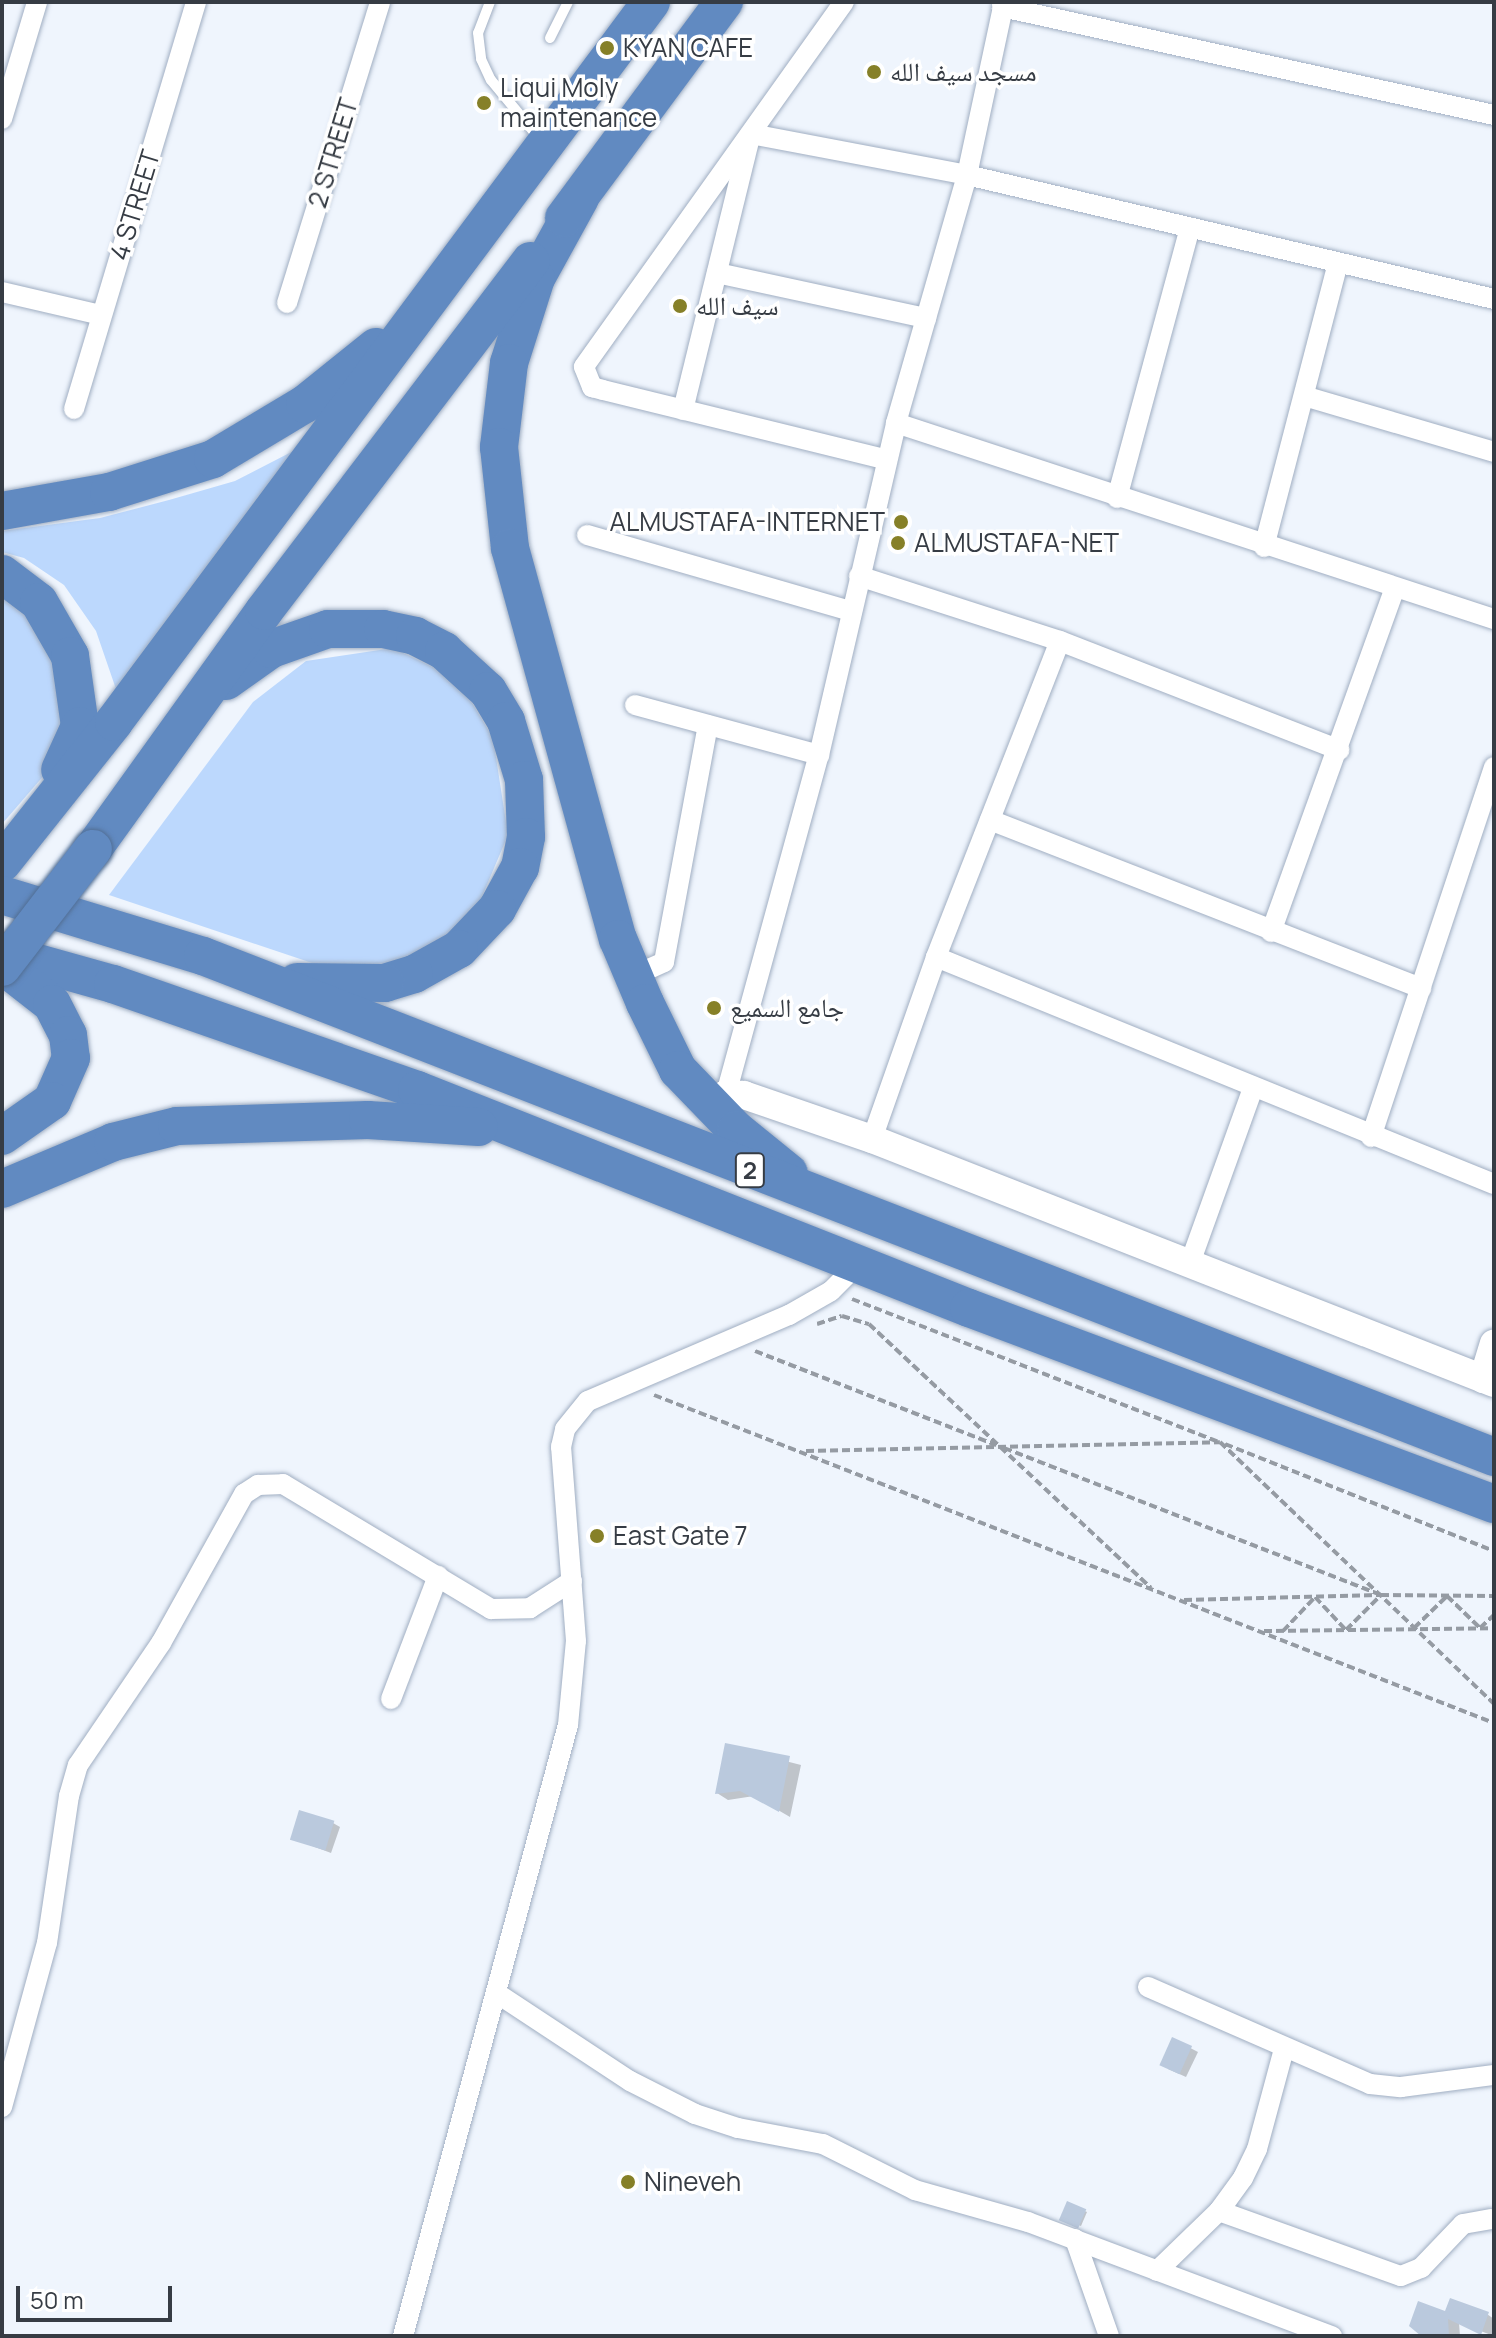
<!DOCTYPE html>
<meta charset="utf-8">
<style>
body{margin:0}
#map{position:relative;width:1496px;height:2338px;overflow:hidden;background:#eff5fd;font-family:Manrope,"Noto Naskh Arabic",sans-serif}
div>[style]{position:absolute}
.green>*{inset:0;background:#bcd8fd}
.shadow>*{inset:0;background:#0003}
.building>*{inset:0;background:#bac9dd;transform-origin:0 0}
.path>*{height:4px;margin-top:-2px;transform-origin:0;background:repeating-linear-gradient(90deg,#959ba3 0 8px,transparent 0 12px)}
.roads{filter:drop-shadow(0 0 2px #a0aec2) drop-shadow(0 0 2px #a0aec2)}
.lane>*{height:10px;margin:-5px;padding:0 5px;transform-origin:5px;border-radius:5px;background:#fff}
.street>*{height:20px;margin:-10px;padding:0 10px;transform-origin:10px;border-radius:10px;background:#fff}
.secondary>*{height:28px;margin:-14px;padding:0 14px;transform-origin:14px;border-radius:14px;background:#fff}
.highway>*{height:38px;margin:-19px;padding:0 19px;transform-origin:19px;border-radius:19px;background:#618ac1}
.bridges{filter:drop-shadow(0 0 2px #526f95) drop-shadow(0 0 2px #526f95)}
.highway-bridge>*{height:38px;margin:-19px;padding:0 19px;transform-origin:19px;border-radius:19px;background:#618ac1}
.dots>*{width:22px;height:22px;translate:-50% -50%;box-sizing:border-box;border:4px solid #fff;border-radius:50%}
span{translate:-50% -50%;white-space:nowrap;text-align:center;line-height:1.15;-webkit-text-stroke:7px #fff;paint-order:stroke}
.shield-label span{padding:2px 6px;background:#fff;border:2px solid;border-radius:6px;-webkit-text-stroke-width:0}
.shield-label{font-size:24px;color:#363c44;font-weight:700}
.poi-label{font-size:26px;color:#363c44}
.left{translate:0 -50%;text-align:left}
.right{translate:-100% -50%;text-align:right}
.street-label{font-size:26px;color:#363c44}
.frame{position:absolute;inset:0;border:4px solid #363c44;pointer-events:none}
.scale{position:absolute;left:16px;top:2286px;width:156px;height:36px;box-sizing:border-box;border:4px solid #363c44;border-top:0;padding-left:10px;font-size:24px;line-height:28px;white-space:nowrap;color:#363c44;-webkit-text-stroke:6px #fff;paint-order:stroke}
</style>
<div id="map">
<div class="green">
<i style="clip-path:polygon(305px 445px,117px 692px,96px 631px,64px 585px,24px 558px,2px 552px,2px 531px,100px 518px,169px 500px,235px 481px)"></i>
<i style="clip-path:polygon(2px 585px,31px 602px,75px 707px,46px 773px,2px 824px)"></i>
<i style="clip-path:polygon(393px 648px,458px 679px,493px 738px,508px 835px,475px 913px,416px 960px,330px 969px,109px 895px,253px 702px,306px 661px)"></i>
</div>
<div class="shadow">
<i style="clip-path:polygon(727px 1746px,801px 1765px,790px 1817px,754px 1796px,728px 1800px,717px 1793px)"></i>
<i style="clip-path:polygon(333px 1823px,340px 1827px,331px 1853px,291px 1838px)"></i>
<i style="clip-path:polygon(1173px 2039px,1198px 2052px,1186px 2077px,1168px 2069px)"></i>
<i style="clip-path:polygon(1068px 2204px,1087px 2212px,1081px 2226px,1064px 2220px)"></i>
<i style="clip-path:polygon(1484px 2312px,1494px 2319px,1494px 2336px,1459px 2323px,1460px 2336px,1424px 2336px,1446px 2314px)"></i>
</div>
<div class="building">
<i style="clip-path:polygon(725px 1743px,790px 1756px,779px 1812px,740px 1791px,715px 1794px)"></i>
<i style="left:299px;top:1810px;width:37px;height:31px;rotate:17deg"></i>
<i style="left:1172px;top:2037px;width:22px;height:31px;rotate:24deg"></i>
<i style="left:1067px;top:2201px;width:21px;height:21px;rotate:23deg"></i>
<i style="clip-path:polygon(1450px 2298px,1489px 2312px,1481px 2335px,1448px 2319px,1449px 2336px,1421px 2336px,1409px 2326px,1418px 2301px,1445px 2311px)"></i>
</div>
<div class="path">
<i style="left:852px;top:1299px;width:392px;rotate:21.3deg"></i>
<i style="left:817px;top:1324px;width:26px;rotate:-18deg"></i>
<i style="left:842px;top:1316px;width:28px;rotate:17deg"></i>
<i style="left:869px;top:1324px;width:386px;rotate:43.1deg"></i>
<i style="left:755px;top:1351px;width:259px;rotate:21.3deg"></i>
<i style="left:654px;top:1395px;width:902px;rotate:21.33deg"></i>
<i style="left:1225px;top:1444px;width:289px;rotate:21.7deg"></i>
<i style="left:1004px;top:1448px;width:405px;rotate:21.3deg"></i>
<i style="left:1381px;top:1595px;width:113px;rotate:0.5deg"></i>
<i style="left:806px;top:1451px;width:414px;rotate:-1.2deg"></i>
<i style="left:1220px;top:1442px;width:379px;rotate:43.7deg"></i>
<i style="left:1184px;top:1600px;width:195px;rotate:-1.5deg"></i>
<i style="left:1414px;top:1628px;width:46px;rotate:-44.1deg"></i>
<i style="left:1447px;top:1596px;width:46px;rotate:44.1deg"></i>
<i style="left:1480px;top:1628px;width:19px;rotate:-43deg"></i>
<i style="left:1264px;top:1631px;width:230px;rotate:-0.7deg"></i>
<i style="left:1283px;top:1631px;width:47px;rotate:-46.7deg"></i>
<i style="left:1315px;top:1597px;width:45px;rotate:46.8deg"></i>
<i style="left:1346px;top:1630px;width:49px;rotate:-45deg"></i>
</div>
<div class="roads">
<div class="lane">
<i style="left:490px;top:2px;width:33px;rotate:111deg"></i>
<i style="left:478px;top:33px;width:26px;rotate:83deg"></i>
<i style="left:481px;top:59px;width:23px;rotate:65deg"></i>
<i style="left:491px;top:80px;width:75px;rotate:50.4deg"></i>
<i style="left:550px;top:38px;width:40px;rotate:-63.4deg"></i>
</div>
<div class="street">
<i style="left:844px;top:2px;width:448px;rotate:125.5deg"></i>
<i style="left:584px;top:367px;width:22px;rotate:68deg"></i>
<i style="left:592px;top:387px;width:11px;rotate:15deg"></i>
<i style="left:603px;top:390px;width:292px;rotate:13.8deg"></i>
<i style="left:1002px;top:7px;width:504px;rotate:12.38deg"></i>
<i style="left:2px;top:119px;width:122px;rotate:-73.3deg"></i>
<i style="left:717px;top:273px;width:214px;rotate:12.2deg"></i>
<i style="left:2px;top:292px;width:102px;rotate:13.1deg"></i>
<i style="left:287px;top:303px;width:315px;rotate:-72.8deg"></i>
<i style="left:1304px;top:396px;width:198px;rotate:16.4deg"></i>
<i style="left:74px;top:409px;width:425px;rotate:-73.3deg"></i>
<i style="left:683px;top:410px;width:284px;rotate:-76.2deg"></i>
<i style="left:751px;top:134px;width:220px;rotate:10.7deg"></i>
<i style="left:967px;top:175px;width:541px;rotate:13.24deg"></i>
<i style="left:896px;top:423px;width:629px;rotate:18.15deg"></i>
<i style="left:1117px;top:498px;width:280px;rotate:-74.9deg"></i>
<i style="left:587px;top:535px;width:274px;rotate:16.1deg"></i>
<i style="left:1264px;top:547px;width:293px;rotate:-75.4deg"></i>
<i style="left:859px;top:576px;width:211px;rotate:17.9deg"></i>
<i style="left:1060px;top:641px;width:300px;rotate:21.3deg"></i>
<i style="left:635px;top:705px;width:191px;rotate:15.2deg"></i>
<i style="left:990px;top:820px;width:463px;rotate:21.3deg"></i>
<i style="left:1271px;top:932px;width:366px;rotate:-70.2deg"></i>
<i style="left:936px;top:957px;width:602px;rotate:22.14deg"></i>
<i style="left:633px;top:976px;width:34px;rotate:-24deg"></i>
<i style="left:664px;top:962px;width:241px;rotate:-79.5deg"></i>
<i style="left:726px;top:1094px;width:352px;rotate:-74.7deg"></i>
<i style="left:819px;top:755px;width:341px;rotate:-76.9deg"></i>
<i style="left:896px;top:423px;width:258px;rotate:-74deg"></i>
<i style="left:967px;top:175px;width:177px;rotate:-77.9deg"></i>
<i style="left:1371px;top:1137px;width:390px;rotate:-71.6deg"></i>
<i style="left:872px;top:1139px;width:193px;rotate:-70.6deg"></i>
<i style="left:936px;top:957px;width:339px;rotate:-68.6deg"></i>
<i style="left:1190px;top:1263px;width:186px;rotate:-70.2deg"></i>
<i style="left:391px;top:1699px;width:132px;rotate:-69.1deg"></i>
<i style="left:1148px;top:1987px;width:242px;rotate:23.6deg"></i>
<i style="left:1370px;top:2084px;width:31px;rotate:6deg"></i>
<i style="left:1401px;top:2087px;width:94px;rotate:-7.4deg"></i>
<i style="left:498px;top:1994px;width:158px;rotate:33.4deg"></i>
<i style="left:630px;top:2081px;width:73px;rotate:26.9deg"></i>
<i style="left:695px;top:2114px;width:45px;rotate:18deg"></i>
<i style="left:738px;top:2128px;width:86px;rotate:10.7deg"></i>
<i style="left:823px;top:2144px;width:103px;rotate:26.6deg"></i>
<i style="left:915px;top:2190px;width:117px;rotate:15.8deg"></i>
<i style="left:1028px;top:2222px;width:325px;rotate:20.6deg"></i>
<i style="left:2px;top:2107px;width:170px;rotate:-74.7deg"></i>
<i style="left:47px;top:1943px;width:149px;rotate:-81.5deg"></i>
<i style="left:69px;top:1796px;width:32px;rotate:-74deg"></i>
<i style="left:78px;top:1765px;width:148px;rotate:-55.8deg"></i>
<i style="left:161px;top:1643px;width:171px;rotate:-60.9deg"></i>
<i style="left:244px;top:1494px;width:17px;rotate:-33deg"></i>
<i style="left:258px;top:1485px;width:25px;rotate:-2deg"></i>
<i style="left:283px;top:1484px;width:243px;rotate:31deg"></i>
<i style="left:491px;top:1609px;width:39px;rotate:-1deg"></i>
<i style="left:530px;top:1608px;width:50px;rotate:-32.7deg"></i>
<i style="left:1219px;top:2211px;width:193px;rotate:19.7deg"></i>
<i style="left:1401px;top:2276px;width:22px;rotate:-22deg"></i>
<i style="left:1421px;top:2268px;width:61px;rotate:-46.3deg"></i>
<i style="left:1463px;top:2224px;width:28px;rotate:-10deg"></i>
<i style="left:1075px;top:2239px;width:103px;rotate:70.7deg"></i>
<i style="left:1157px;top:2271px;width:86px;rotate:-44.1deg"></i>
<i style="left:1219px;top:2211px;width:41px;rotate:-54deg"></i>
<i style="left:1243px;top:2178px;width:32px;rotate:-64deg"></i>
<i style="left:1257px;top:2149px;width:104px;rotate:-74.9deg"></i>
<i style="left:403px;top:2336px;width:633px;rotate:-74.89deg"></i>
<i style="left:568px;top:1725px;width:84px;rotate:-84.6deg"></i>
<i style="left:576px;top:1641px;width:195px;rotate:-94.4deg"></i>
<i style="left:561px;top:1447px;width:18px;rotate:-77deg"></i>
<i style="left:565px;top:1429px;width:36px;rotate:-51deg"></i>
<i style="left:588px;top:1401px;width:219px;rotate:-23.2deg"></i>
<i style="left:789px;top:1315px;width:48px;rotate:-29.7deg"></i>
<i style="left:831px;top:1291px;width:42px;rotate:-45deg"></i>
</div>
<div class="secondary">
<i style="left:710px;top:1104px;width:19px;rotate:-32deg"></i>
<i style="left:726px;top:1094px;width:18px;rotate:3deg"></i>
<i style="left:744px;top:1095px;width:135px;rotate:19deg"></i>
<i style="left:872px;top:1139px;width:668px;rotate:21.42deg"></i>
<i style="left:1483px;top:1379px;width:37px;rotate:-73deg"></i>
</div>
<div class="highway">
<i style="left:580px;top:198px;width:91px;rotate:118.8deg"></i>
<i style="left:536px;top:278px;width:89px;rotate:107.6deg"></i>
<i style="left:509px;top:363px;width:85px;rotate:96.8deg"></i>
<i style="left:499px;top:447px;width:102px;rotate:83.8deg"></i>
<i style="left:510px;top:548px;width:406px;rotate:74.6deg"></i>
<i style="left:618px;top:939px;width:69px;rotate:67.1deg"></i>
<i style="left:645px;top:1003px;width:75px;rotate:63.8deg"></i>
<i style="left:678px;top:1070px;width:83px;rotate:46deg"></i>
<i style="left:736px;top:1130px;width:68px;rotate:39.1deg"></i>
<i style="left:564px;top:218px;width:269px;rotate:-53.5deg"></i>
<i style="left:2px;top:511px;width:109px;rotate:-10.1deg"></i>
<i style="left:109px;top:492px;width:109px;rotate:-17.6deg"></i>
<i style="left:213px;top:459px;width:107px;rotate:-30.9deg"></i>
<i style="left:305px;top:404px;width:91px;rotate:-38.8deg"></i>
<i style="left:2px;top:574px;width:46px;rotate:37.1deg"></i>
<i style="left:39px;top:602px;width:62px;rotate:60.1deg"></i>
<i style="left:70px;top:656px;width:71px;rotate:81.9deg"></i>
<i style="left:80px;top:726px;width:48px;rotate:114.4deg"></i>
<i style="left:226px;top:681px;width:55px;rotate:-35.4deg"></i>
<i style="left:271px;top:649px;width:60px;rotate:-19.3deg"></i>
<i style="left:328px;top:629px;width:55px"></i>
<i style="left:383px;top:629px;width:33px;rotate:12deg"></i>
<i style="left:415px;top:636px;width:33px;rotate:27deg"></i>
<i style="left:444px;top:651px;width:59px;rotate:42.3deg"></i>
<i style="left:488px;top:691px;width:35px;rotate:59deg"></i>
<i style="left:506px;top:721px;width:62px;rotate:73deg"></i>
<i style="left:524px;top:780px;width:57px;rotate:88deg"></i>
<i style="left:526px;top:837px;width:31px;rotate:101deg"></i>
<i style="left:520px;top:867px;width:48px;rotate:118.7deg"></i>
<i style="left:497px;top:909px;width:55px;rotate:133.5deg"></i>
<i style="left:459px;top:949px;width:51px;rotate:150.9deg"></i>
<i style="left:414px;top:974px;width:30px;rotate:163deg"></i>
<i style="left:385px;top:983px;width:88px;rotate:-179.3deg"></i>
<i style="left:93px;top:849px;width:293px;rotate:-54.3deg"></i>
<i style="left:264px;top:611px;width:440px;rotate:-52.7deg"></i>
<i style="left:2px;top:863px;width:180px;rotate:-51.5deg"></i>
<i style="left:114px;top:722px;width:898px;rotate:-53.28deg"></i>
<i style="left:2px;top:895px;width:210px;rotate:16.9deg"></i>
<i style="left:203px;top:956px;width:1385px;rotate:21.21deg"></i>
<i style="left:2px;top:953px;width:115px;rotate:15.6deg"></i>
<i style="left:113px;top:984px;width:322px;rotate:19.2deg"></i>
<i style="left:417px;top:1090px;width:593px;rotate:21.55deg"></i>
<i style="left:969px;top:1308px;width:560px;rotate:20.47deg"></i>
<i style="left:2px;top:965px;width:63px;rotate:38deg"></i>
<i style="left:52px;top:1004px;width:35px;rotate:63deg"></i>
<i style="left:68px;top:1035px;width:23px;rotate:83deg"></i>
<i style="left:71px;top:1058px;width:47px;rotate:113.8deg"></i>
<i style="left:52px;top:1101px;width:61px;rotate:145deg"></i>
<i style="left:2px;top:1189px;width:121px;rotate:-22.9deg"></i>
<i style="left:113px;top:1142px;width:66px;rotate:-14deg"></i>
<i style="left:177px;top:1126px;width:191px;rotate:-1.8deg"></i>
<i style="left:368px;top:1120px;width:111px;rotate:3.6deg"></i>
</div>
</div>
<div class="bridges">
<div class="highway-bridge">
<i style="left:2px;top:967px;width:149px;rotate:-52.4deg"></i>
</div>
</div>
<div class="dots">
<i style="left:607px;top:48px;background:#868028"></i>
<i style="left:874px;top:72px;background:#868028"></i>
<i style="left:484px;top:103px;background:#868028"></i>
<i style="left:680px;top:306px;background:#868028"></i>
<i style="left:901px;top:522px;background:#868028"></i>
<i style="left:898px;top:543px;background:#868028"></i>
<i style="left:714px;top:1008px;background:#868028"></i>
<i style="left:597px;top:1536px;background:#868028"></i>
<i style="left:628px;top:2182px;background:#868028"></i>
</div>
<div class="shield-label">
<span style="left:750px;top:1170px">2</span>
</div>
<div class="poi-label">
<span class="left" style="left:623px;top:48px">KYAN CAFE</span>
<span class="left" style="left:890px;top:72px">مسجد سيف الله</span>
<span class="left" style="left:500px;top:103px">Liqui Moly<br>maintenance</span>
<span class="left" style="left:696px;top:306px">سيف الله</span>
<span class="right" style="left:885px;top:522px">ALMUSTAFA-INTERNET</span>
<span class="left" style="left:914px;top:543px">ALMUSTAFA-NET</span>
<span class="left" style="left:730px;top:1008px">جامع السميع</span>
<span class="left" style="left:613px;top:1536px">East Gate 7</span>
<span class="left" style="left:644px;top:2182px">Nineveh</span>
</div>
<div class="street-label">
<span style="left:333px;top:153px;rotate:-73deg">2 STREET</span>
<span style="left:135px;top:205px;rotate:-73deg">4 STREET</span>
</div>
<div class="frame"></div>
<div class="scale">50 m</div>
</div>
